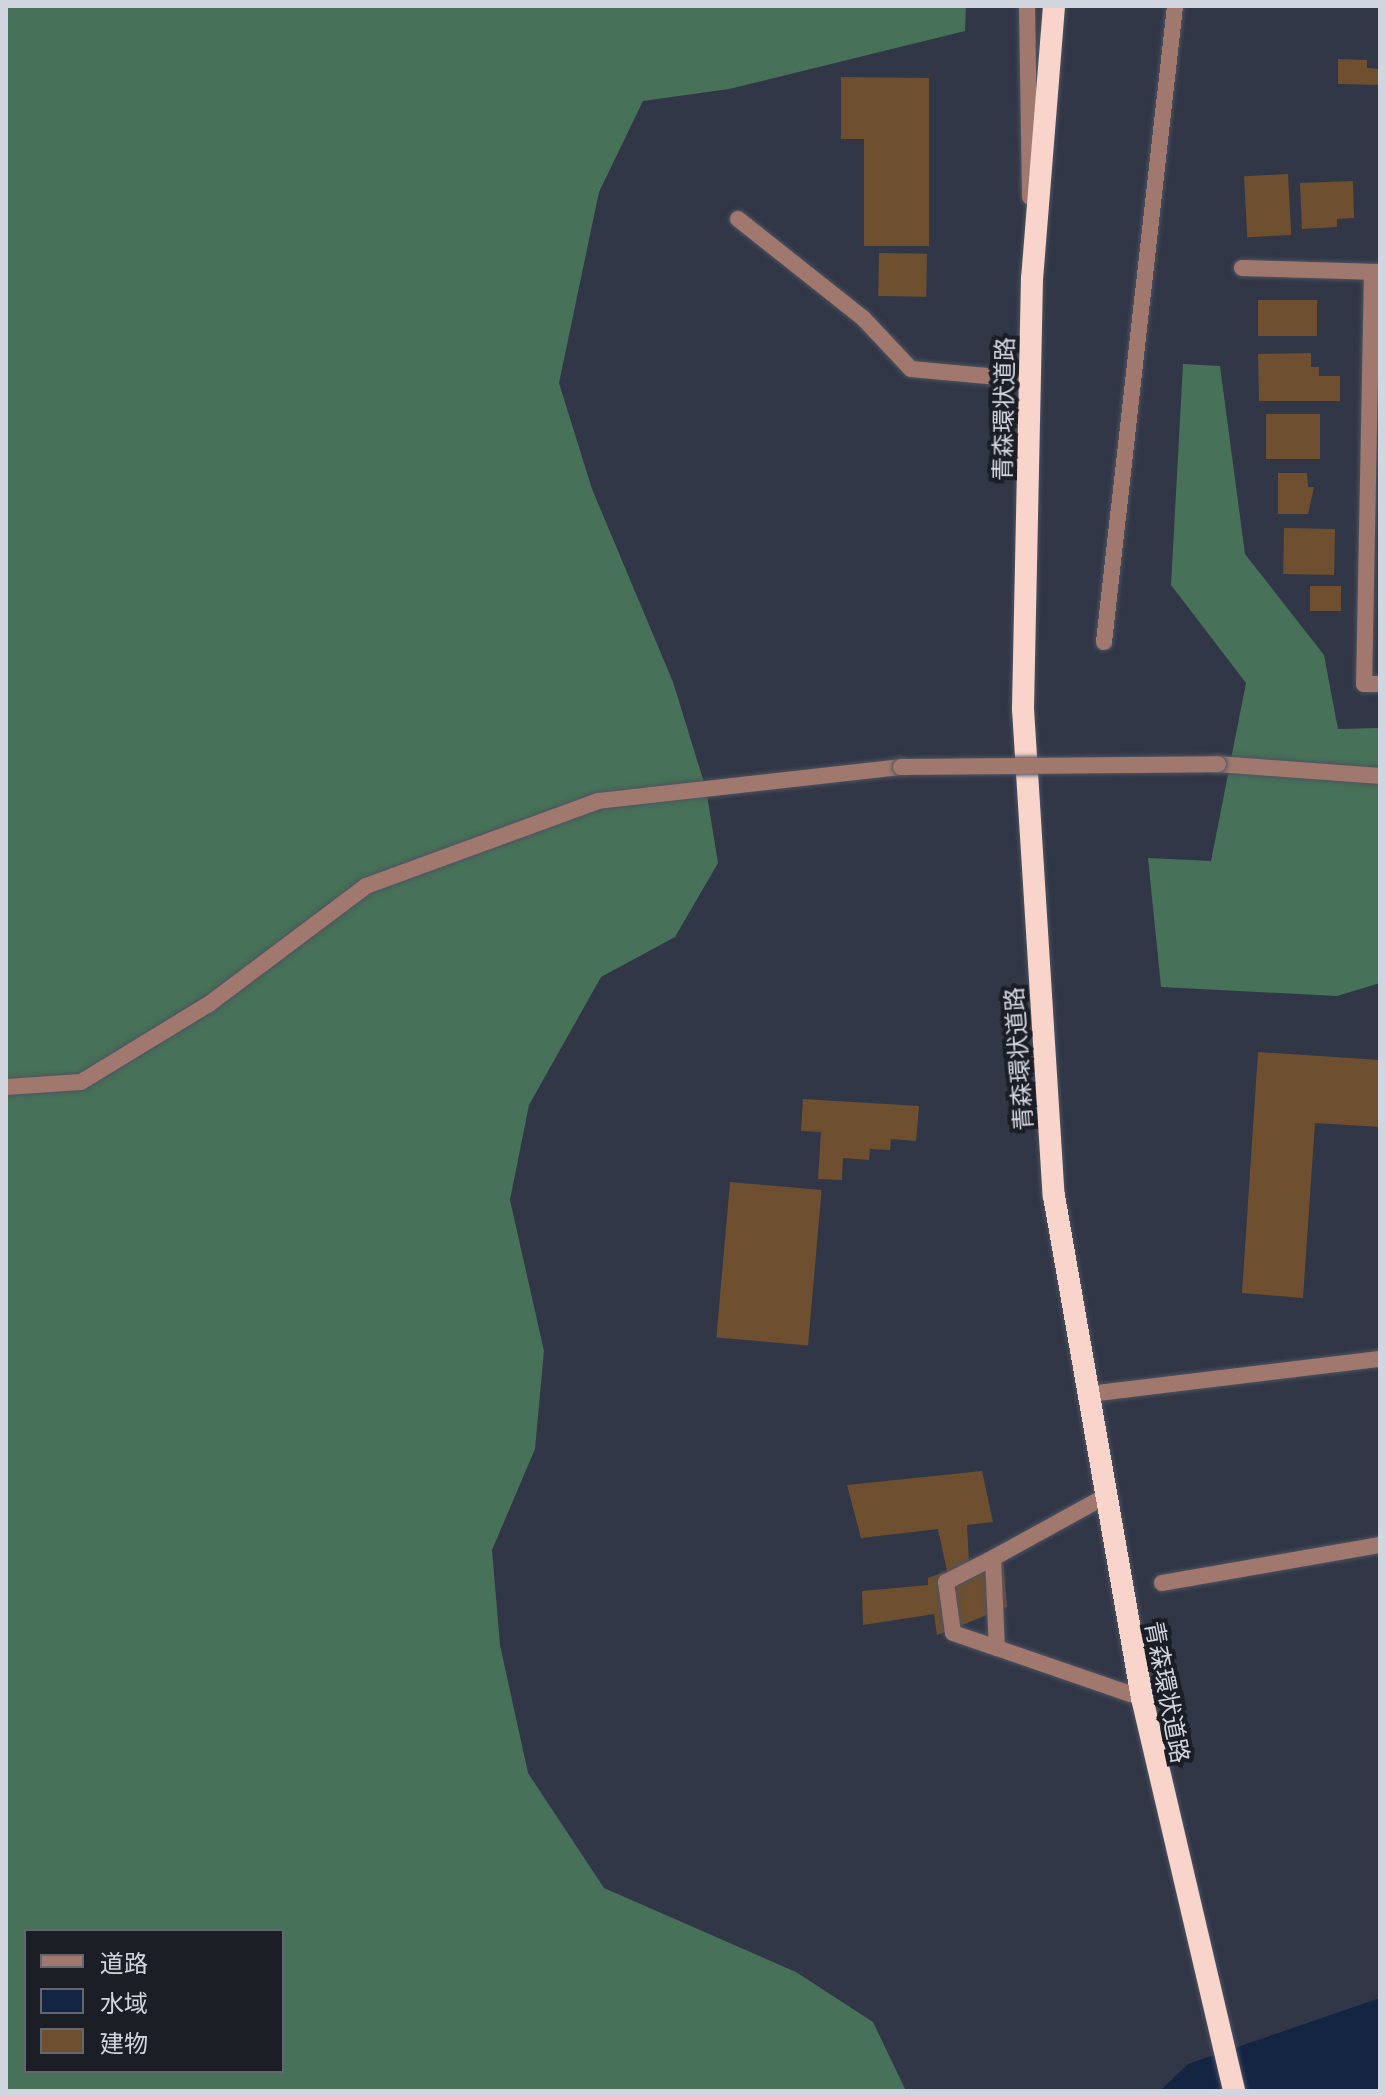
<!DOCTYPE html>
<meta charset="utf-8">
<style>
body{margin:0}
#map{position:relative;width:1386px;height:2097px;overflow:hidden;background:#313746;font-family:Commissioner,"Noto Sans JP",sans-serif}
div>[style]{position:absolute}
.forest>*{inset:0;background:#477158}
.water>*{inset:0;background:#142443}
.building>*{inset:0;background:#6e5031;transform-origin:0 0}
.roads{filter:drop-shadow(0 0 2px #4e5362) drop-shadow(0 0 2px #4e5362)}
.service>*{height:16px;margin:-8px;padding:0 8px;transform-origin:8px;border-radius:8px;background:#a1786d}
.minor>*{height:16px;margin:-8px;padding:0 8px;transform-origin:8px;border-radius:8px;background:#a1786d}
.trunk>*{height:22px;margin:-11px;padding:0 11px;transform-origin:11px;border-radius:11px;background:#f8d4ca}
.bridges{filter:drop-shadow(0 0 2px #4e5362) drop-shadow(0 0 2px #4e5362)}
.minor-bridge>*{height:16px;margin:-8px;padding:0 8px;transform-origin:8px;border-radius:8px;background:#a1786d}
span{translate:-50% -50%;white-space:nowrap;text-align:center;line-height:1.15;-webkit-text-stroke:8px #1b1e25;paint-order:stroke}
.street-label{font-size:24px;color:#d1d5df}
.frame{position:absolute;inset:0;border:8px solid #d1d5df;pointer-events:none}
.legend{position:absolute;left:24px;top:1929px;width:260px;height:144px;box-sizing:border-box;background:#1b1e25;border:2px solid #64676f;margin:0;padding:10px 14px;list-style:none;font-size:24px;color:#d1d5df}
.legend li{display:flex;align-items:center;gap:16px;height:40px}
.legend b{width:40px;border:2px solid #64676f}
</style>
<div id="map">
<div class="forest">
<i style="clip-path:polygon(evenodd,6px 6px,966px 6px,965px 31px,729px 89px,643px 101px,599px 192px,559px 383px,592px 489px,673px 682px,706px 789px,718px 863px,675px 937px,601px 977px,529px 1105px,510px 1200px,544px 1351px,535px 1449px,492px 1550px,500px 1645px,528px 1773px,604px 1888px,796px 1972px,873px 2022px,906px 2091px,6px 2091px,6px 6px,26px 1931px,282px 1931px,282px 2071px,26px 2071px,26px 1931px)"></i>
<i style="clip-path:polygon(1183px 364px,1220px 366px,1245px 554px,1324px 655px,1338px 729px,1380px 728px,1380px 983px,1337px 996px,1161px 987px,1148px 858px,1211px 861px,1246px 683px,1171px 585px)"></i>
</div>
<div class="water">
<i style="clip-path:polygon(1380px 1998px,1380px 2091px,1160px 2091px,1188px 2064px)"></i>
</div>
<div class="building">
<i style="clip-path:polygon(1338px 59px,1367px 60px,1367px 68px,1380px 69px,1380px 85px,1338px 84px)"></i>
<i style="clip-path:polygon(841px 77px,929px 78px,929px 246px,864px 246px,864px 139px,841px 139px)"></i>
<i style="left:1288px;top:174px;width:61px;height:44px;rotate:87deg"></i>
<i style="clip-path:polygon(1353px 181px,1354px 218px,1337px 219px,1337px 227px,1302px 229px,1300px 183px)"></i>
<i style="left:879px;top:253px;width:48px;height:43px;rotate:1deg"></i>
<i style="left:1258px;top:300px;width:59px;height:36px"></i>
<i style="clip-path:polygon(1311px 353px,1311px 367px,1319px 367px,1319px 376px,1340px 376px,1340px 401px,1259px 401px,1258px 354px)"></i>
<i style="left:1266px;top:414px;width:54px;height:45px"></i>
<i style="clip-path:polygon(1278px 473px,1307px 473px,1308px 487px,1314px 487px,1308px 514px,1278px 514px)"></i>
<i style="left:1284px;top:528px;width:51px;height:46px;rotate:1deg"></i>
<i style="left:1310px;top:586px;width:31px;height:25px"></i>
<i style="clip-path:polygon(1258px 1052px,1380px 1060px,1380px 1127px,1315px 1123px,1303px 1298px,1242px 1293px)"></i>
<i style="clip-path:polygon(803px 1099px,919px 1106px,916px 1141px,891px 1139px,890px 1150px,870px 1149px,869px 1160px,843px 1158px,842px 1180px,818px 1179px,821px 1132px,801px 1131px)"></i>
<i style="left:730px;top:1182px;width:92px;height:156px;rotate:5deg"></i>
<i style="clip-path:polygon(982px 1471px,993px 1522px,967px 1525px,969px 1562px,1002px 1546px,1007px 1607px,937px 1635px,934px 1614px,863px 1625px,862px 1591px,928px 1585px,928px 1578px,947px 1571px,938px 1529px,861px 1538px,847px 1485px)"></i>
</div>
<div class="roads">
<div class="service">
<i style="left:738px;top:219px;width:159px;rotate:38.4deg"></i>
<i style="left:863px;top:318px;width:70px;rotate:46.7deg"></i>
<i style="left:911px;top:369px;width:120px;rotate:5.3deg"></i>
<i style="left:1104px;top:1497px;width:127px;rotate:151.2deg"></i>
<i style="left:993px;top:1558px;width:90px;rotate:87.5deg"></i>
<i style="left:997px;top:1648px;width:153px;rotate:19deg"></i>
<i style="left:993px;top:1558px;width:53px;rotate:152.9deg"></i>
<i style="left:946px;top:1582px;width:51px;rotate:82.2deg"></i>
<i style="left:953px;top:1633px;width:46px;rotate:18.8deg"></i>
<i style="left:1162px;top:1583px;width:221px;rotate:-9.9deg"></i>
</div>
<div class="minor">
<i style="left:1027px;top:6px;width:191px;rotate:89.1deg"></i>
<i style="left:1242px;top:268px;width:138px;rotate:1.7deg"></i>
<i style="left:1372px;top:272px;width:412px;rotate:91.1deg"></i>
<i style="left:1364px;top:684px;width:16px"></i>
<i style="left:1104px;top:642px;width:640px;rotate:-83.63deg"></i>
<i style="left:1218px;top:764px;width:162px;rotate:4.2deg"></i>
<i style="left:6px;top:1087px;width:75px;rotate:-3.8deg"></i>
<i style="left:81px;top:1082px;width:150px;rotate:-31.4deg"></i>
<i style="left:209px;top:1004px;width:196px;rotate:-36.9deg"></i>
<i style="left:366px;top:886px;width:247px;rotate:-20.1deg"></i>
<i style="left:598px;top:801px;width:305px;rotate:-6.4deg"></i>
<i style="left:1089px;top:1394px;width:293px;rotate:-6.9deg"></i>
</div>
<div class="trunk">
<i style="left:1054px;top:6px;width:273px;rotate:94.6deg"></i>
<i style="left:1032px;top:278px;width:431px;rotate:91.2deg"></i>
<i style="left:1023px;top:709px;width:488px;rotate:86.4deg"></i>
<i style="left:1054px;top:1196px;width:510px;rotate:80.06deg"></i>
<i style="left:1142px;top:1698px;width:404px;rotate:76.8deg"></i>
</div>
</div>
<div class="bridges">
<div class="minor-bridge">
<i style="left:901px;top:767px;width:317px;rotate:-0.5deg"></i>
</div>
</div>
<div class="street-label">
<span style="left:1003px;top:409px;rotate:-89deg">青森環状道路</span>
<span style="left:1018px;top:1059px;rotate:-94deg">青森環状道路</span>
<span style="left:1168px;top:1692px;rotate:79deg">青森環状道路</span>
</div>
<div class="frame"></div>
<ul class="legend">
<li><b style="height:10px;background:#a1786d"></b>道路</li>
<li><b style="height:22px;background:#142443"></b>水域</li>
<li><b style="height:22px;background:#6e5031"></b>建物</li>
</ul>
</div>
